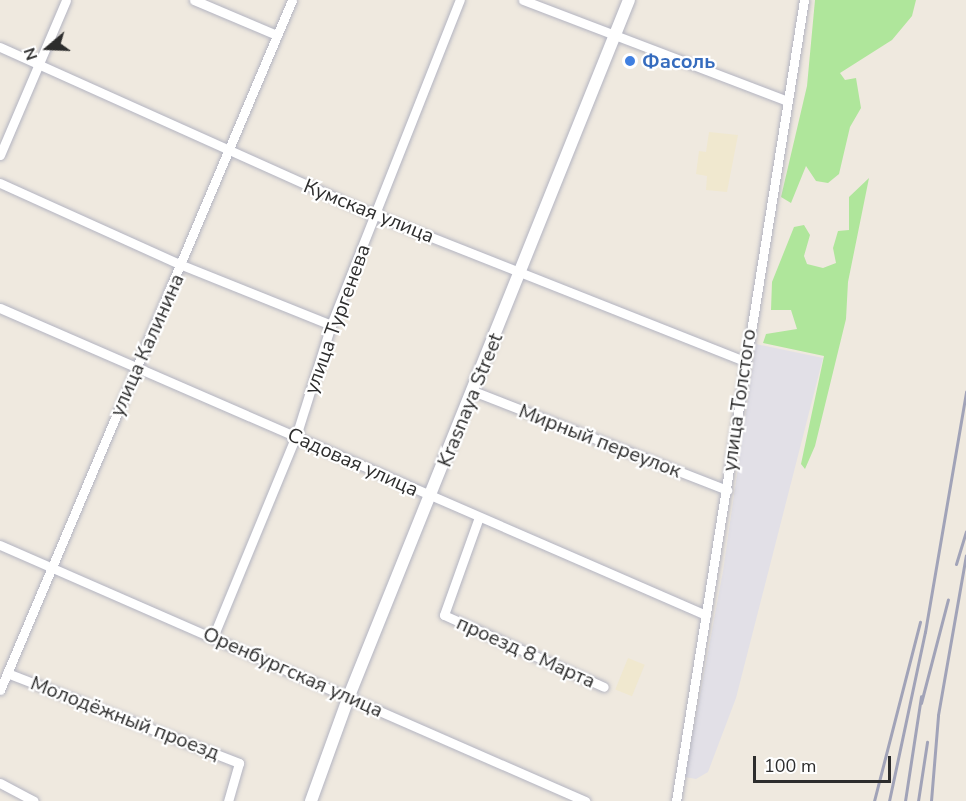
<!DOCTYPE html>
<meta charset="utf-8">
<style>
body{margin:0}
#map{position:relative;width:966px;height:801px;overflow:hidden;background:#efe9df;font-family:"Nunito Sans",sans-serif}
div>[style]{position:absolute}
.industrial>*{inset:0;background:#e2e0e7}
.education>*{inset:0;background:#f0e8cf;transform-origin:0 0}
.green>*{inset:0;background:#afe69b}
.roads{filter:drop-shadow(0 0 2px #b3b4c1) drop-shadow(0 0 2px #b3b4c1)}
.minor>*{height:9px;margin:-4.5px;padding:0 4.5px;transform-origin:4.5px;border-radius:4.5px;background:#fff}
.tertiary>*{height:12px;margin:-6px;padding:0 6px;transform-origin:6px;border-radius:6px;background:#fff}
.rail>*{height:3px;margin:-1.5px;padding:0 1.5px;transform-origin:1.5px;border-radius:1.5px;background:#a1a3b8}
.dots>*{width:16px;height:16px;translate:-50% -50%;box-sizing:border-box;border:3px solid #fff;border-radius:50%}
span{translate:-50% -50%;white-space:nowrap;text-align:center;line-height:1.15;-webkit-text-stroke:4.5px #fff;paint-order:stroke}
.shop-label{font-size:20px;color:#366cbe;font-weight:700}
.left{translate:0 -50%;text-align:left}
.street-label{font-size:20px;color:#2d2d2d}
.north{position:absolute;left:18px;top:18px;width:60px;height:60px;-webkit-text-stroke:4px #fff;paint-order:stroke;rotate:251deg;font-size:16px;font-weight:700;line-height:24px;text-align:center;color:#2d2d2d}
.north::after{content:'';display:block;margin:auto;width:21px;height:27px;background:#2d2d2d;clip-path:polygon(50% 0,100% 100%,50% 72%,0 100%)}
.scale{position:absolute;left:753px;top:756px;width:138px;height:27px;box-sizing:border-box;border:3px solid #2d2d2d;border-top:0;padding-left:8px;font-size:18px;line-height:21px;white-space:nowrap;color:#2d2d2d;-webkit-text-stroke:4px #fff;paint-order:stroke}
</style>
<div id="map">
<div class="industrial">
<i style="clip-path:polygon(756px 344px,823px 358px,736px 698px,708px 772px,696px 779px,685px 777px,723px 571px)"></i>
</div>
<div class="education">
<i style="clip-path:polygon(709px 132px,738px 135px,727px 192px,706px 190px,707px 176px,696px 174px,699px 151px,706px 152px)"></i>
<i style="left:628px;top:658px;width:18px;height:34px;rotate:22deg"></i>
</div>
<div class="green">
<i style="clip-path:polygon(815px 0,916px 0,912px 16px,892px 40px,840px 73px,845px 80px,856px 78px,861px 108px,850px 127px,839px 174px,828px 183px,816px 181px,806px 166px,791px 203px,781px 197px,807px 86px)"></i>
<i style="clip-path:polygon(869px 178px,848px 282px,846px 319px,815px 446px,805px 469px,801px 464px,824px 356px,763px 343px,766px 334px,797px 329px,791px 310px,771px 310px,772px 282px,794px 227px,804px 225px,810px 235px,804px 256px,807px 264px,823px 268px,836px 263px,833px 248px,838px 231px,849px 230px,849px 197px)"></i>
</div>
<div class="roads">
<div class="minor">
<i style="left:194px;top:0;width:90px;rotate:22.9deg"></i>
<i style="left:523px;top:0;width:280px;rotate:20.9deg"></i>
<i style="left:0;top:47px;width:403px;rotate:24.2deg"></i>
<i style="left:368px;top:212px;width:404px;rotate:21.6deg"></i>
<i style="left:0;top:155px;width:168px;rotate:-66.9deg"></i>
<i style="left:0;top:183px;width:200px;rotate:24.3deg"></i>
<i style="left:182px;top:265px;width:161px;rotate:21.9deg"></i>
<i style="left:0;top:308px;width:770px;rotate:23.5deg"></i>
<i style="left:473px;top:391px;width:273px;rotate:21.3deg"></i>
<i style="left:479px;top:517px;width:104px;rotate:109.7deg"></i>
<i style="left:444px;top:615px;width:175px;rotate:24.2deg"></i>
<i style="left:0;top:545px;width:639px;rotate:23.63deg"></i>
<i style="left:213px;top:637px;width:217px;rotate:-67.6deg"></i>
<i style="left:296px;top:436px;width:116px;rotate:-72.5deg"></i>
<i style="left:331px;top:325px;width:350px;rotate:-68.4deg"></i>
<i style="left:7px;top:673px;width:249px;rotate:21.2deg"></i>
<i style="left:239px;top:763px;width:40px;rotate:106deg"></i>
<i style="left:0;top:690px;width:749px;rotate:-67.06deg"></i>
<i style="left:0;top:783px;width:38px;rotate:28deg"></i>
<i style="left:676px;top:801px;width:811px;rotate:-80.92deg"></i>
</div>
<div class="tertiary">
<i style="left:311px;top:801px;width:112px;rotate:-70.1deg"></i>
<i style="left:349px;top:696px;width:750px;rotate:-68.09deg"></i>
</div>
</div>
<div class="rail">
<i style="left:956px;top:564px;width:34px;rotate:-73deg"></i>
<i style="left:921px;top:703px;width:107px;rotate:-75.4deg"></i>
<i style="left:874px;top:801px;width:185px;rotate:-75.6deg"></i>
<i style="left:889px;top:801px;width:173px;rotate:-78deg"></i>
<i style="left:925px;top:632px;width:244px;rotate:-80.3deg"></i>
<i style="left:905px;top:801px;width:106px;rotate:-81.3deg"></i>
<i style="left:918px;top:801px;width:60px;rotate:-81.3deg"></i>
<i style="left:931px;top:801px;width:86px;rotate:-85.3deg"></i>
<i style="left:938px;top:715px;width:162px;rotate:-80.1deg"></i>
</div>
<div class="dots">
<i style="left:630px;top:61px;background:#3f7fe0"></i>
</div>
<div class="shop-label">
<span class="left" style="left:642px;top:61px">Фасоль</span>
</div>
<div class="street-label">
<span style="left:369px;top:211px;rotate:22deg">Кумская улица</span>
<span style="left:337px;top:319px;rotate:-70deg">улица Тургенева</span>
<span style="left:147px;top:345px;rotate:-66deg">улица Калинина</span>
<span style="left:470px;top:400px;rotate:-68deg">Krasnaya Street</span>
<span style="left:739px;top:400px;rotate:-82deg">улица Толстого</span>
<span style="left:600px;top:441px;rotate:21deg">Мирный переулок</span>
<span style="left:353px;top:462px;rotate:24deg">Садовая улица</span>
<span style="left:526px;top:652px;rotate:24deg">проезд 8 Марта</span>
<span style="left:293px;top:672px;rotate:24deg">Оренбургская улица</span>
<span style="left:125px;top:718px;rotate:21deg">Молодёжный проезд</span>
</div>
<div class="north">N</div>
<div class="scale">100 m</div>
</div>
